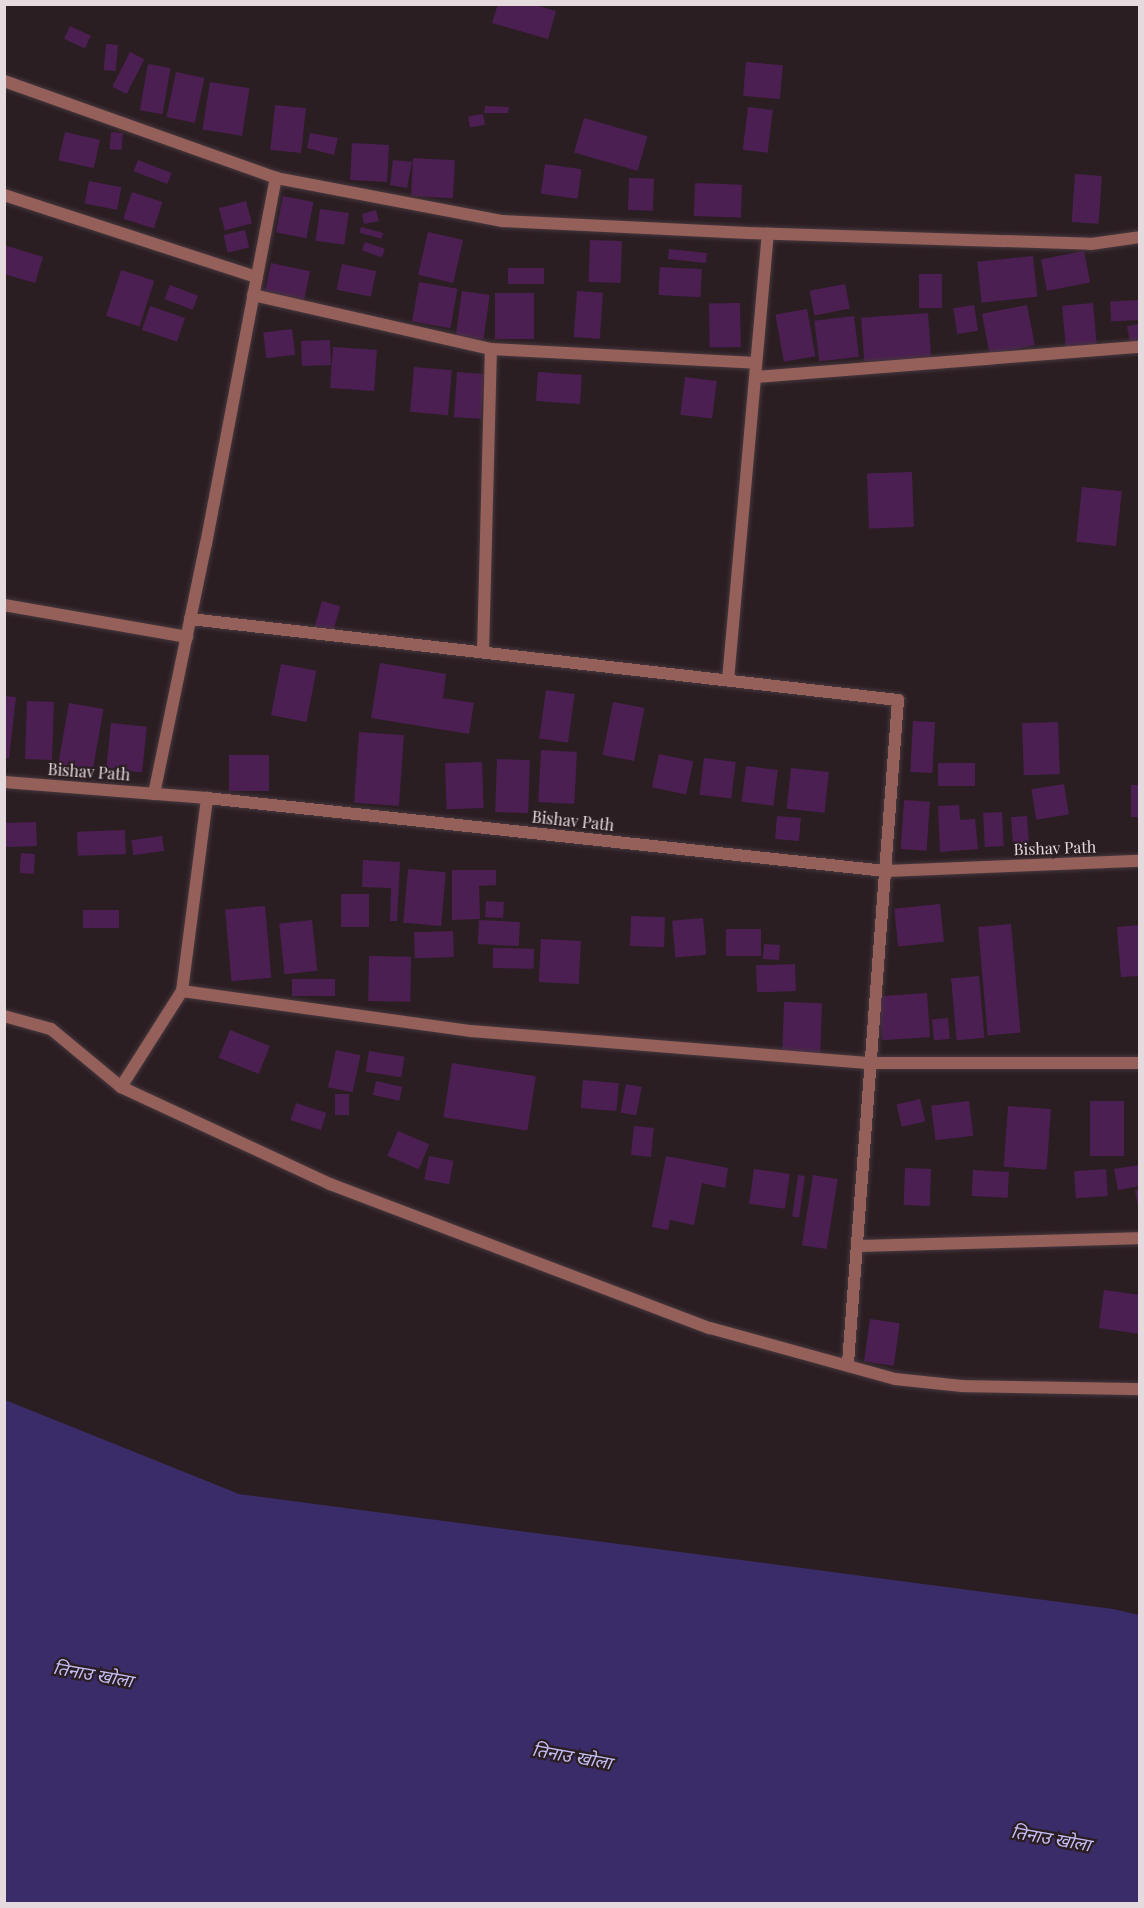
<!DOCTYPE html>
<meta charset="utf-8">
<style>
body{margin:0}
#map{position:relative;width:1144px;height:1908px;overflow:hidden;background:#2b1e23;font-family:"Playfair Display","Noto Sans Devanagari",serif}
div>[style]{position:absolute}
.water>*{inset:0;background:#3a2c68}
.building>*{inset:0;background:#4c1f52;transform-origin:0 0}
.roads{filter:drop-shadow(0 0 2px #45383d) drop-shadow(0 0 2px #45383d)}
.minor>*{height:12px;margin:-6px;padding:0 6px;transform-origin:6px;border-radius:6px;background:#955f5a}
span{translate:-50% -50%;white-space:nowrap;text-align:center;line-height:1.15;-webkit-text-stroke:4.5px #2b1e23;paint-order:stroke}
.street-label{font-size:16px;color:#e5dbdf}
.water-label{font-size:18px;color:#c5bdf5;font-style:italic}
.frame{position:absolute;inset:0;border:6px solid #e5dbdf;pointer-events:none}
</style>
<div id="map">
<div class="water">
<i style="clip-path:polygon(5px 1400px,239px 1494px,1113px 1609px,1139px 1615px,1139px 1903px,5px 1903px)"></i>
</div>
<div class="building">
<i style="clip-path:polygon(498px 4px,532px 4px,556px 11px,548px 39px,492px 23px)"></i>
<i style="left:70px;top:26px;width:23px;height:14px;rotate:25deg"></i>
<i style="left:106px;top:44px;width:12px;height:26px;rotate:5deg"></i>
<i style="left:130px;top:52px;width:16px;height:39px;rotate:27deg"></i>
<i style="left:746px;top:62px;width:37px;height:34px;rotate:5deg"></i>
<i style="left:148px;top:64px;width:23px;height:47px;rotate:10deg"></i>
<i style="left:176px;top:72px;width:29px;height:46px;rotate:12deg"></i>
<i style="left:210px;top:82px;width:40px;height:48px;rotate:9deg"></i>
<i style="left:275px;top:105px;width:31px;height:45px;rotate:6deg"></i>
<i style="clip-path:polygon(485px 106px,509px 107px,508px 113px,484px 113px)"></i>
<i style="left:748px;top:107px;width:25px;height:43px;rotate:7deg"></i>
<i style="left:483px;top:114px;width:11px;height:15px;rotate:80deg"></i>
<i style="left:584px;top:118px;width:66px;height:36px;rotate:16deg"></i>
<i style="left:65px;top:132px;width:36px;height:29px;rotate:13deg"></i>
<i style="left:111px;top:132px;width:12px;height:17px;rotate:5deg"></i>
<i style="clip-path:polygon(310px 133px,338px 138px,334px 155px,307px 148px)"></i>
<i style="left:352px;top:143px;width:37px;height:37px;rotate:3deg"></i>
<i style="left:413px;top:158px;width:42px;height:38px;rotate:3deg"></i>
<i style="left:138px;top:160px;width:36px;height:12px;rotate:21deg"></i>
<i style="clip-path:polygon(393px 160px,412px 162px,407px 188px,390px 185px)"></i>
<i style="left:545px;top:164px;width:37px;height:30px;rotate:8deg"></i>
<i style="left:1075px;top:174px;width:27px;height:48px;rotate:4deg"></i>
<i style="left:629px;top:178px;width:25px;height:32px;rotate:2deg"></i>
<i style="left:89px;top:181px;width:33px;height:23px;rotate:11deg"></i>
<i style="left:695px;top:183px;width:47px;height:33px;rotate:2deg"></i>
<i style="left:132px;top:192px;width:32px;height:28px;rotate:18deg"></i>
<i style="left:283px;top:196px;width:31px;height:37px;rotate:11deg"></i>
<i style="left:246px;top:201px;width:23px;height:28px;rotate:75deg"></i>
<i style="left:320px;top:209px;width:29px;height:32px;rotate:8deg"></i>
<i style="clip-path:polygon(376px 210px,379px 221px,364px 224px,362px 214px)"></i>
<i style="left:361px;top:227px;width:23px;height:6px;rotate:15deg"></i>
<i style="left:245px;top:230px;width:18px;height:22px;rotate:77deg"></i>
<i style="left:428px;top:232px;width:36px;height:44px;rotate:13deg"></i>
<i style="left:590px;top:240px;width:32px;height:42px;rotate:2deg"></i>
<i style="left:365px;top:242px;width:21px;height:9px;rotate:19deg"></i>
<i style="clip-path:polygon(4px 245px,43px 257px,35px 283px,4px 274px)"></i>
<i style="left:669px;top:249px;width:38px;height:10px;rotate:6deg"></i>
<i style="left:1084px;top:251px;width:32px;height:44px;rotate:79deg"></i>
<i style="left:1033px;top:256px;width:41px;height:56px;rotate:84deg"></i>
<i style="left:271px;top:263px;width:40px;height:29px;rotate:12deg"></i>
<i style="left:342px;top:264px;width:35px;height:26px;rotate:12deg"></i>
<i style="left:660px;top:267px;width:42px;height:28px;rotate:3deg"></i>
<i style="left:508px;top:268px;width:36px;height:16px"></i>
<i style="left:121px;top:270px;width:35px;height:48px;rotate:18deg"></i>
<i style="left:919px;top:274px;width:23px;height:34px"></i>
<i style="left:419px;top:282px;width:39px;height:40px;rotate:10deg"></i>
<i style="left:845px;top:284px;width:25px;height:36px;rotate:79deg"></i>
<i style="left:170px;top:285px;width:30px;height:15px;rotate:21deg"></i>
<i style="left:462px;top:291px;width:28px;height:45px;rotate:8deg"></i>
<i style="left:577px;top:291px;width:26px;height:46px;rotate:4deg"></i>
<i style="left:495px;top:293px;width:39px;height:46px"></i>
<i style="left:1139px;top:300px;width:20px;height:29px;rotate:87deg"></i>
<i style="left:740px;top:303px;width:44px;height:31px;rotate:89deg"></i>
<i style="left:1093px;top:303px;width:42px;height:31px;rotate:85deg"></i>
<i style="left:974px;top:305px;width:26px;height:21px;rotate:81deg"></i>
<i style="left:1027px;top:305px;width:41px;height:46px;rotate:79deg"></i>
<i style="left:150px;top:306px;width:37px;height:25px;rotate:19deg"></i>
<i style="left:807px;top:309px;width:48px;height:32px;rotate:80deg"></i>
<i style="left:928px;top:313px;width:44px;height:67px;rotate:86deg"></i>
<i style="left:854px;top:316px;width:41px;height:40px;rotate:83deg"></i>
<i style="clip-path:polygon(1140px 324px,1140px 342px,1130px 343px,1127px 326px)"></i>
<i style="left:292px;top:329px;width:26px;height:29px;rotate:83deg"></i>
<i style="left:330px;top:340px;width:25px;height:29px;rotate:88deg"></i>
<i style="left:333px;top:347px;width:44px;height:41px;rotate:4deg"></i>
<i style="left:414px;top:367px;width:38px;height:45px;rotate:5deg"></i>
<i style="left:457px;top:372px;width:27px;height:45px;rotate:4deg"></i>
<i style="left:538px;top:372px;width:44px;height:29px;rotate:4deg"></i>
<i style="left:685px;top:377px;width:32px;height:38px;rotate:7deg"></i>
<i style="left:912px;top:472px;width:55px;height:45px;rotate:88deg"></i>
<i style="left:1082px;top:487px;width:40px;height:55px;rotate:6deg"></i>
<i style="left:322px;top:601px;width:19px;height:28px;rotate:16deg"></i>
<i style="clip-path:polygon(380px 663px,446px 674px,443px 698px,474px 703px,469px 734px,371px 718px)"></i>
<i style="left:281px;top:664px;width:36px;height:52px;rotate:11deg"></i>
<i style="left:546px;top:690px;width:29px;height:49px;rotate:8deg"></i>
<i style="clip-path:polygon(4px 696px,16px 697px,9px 758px,4px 758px)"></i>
<i style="left:27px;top:701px;width:27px;height:58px;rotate:2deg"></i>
<i style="left:613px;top:702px;width:32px;height:54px;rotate:11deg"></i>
<i style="left:69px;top:703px;width:35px;height:63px;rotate:10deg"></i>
<i style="left:913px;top:721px;width:22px;height:51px;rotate:3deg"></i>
<i style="left:1058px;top:722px;width:52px;height:36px;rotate:88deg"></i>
<i style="left:111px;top:723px;width:36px;height:46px;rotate:6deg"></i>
<i style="left:359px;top:732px;width:45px;height:71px;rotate:4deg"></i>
<i style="left:541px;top:750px;width:36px;height:52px;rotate:3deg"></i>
<i style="left:659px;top:754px;width:35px;height:34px;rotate:12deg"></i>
<i style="left:229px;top:755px;width:40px;height:36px"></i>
<i style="left:704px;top:758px;width:32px;height:37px;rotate:7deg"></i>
<i style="left:497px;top:759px;width:33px;height:53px;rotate:2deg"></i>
<i style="left:482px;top:762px;width:46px;height:37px;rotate:88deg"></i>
<i style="left:938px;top:763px;width:37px;height:23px"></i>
<i style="left:746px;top:766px;width:32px;height:36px;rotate:7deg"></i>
<i style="left:791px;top:768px;width:38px;height:41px;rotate:6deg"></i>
<i style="left:1064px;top:784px;width:31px;height:33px;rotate:81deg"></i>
<i style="left:1131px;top:785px;width:9px;height:32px"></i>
<i style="left:904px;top:800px;width:26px;height:49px;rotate:4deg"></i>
<i style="clip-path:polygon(959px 805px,960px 820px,975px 819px,978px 849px,940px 852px,938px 806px)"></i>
<i style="left:1002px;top:812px;width:34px;height:19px;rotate:87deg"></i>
<i style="left:777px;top:816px;width:24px;height:23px;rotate:5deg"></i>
<i style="left:1027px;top:816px;width:28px;height:16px;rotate:86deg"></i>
<i style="left:36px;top:822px;width:24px;height:32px;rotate:88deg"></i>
<i style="left:125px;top:830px;width:24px;height:48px;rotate:88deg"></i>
<i style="left:162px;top:836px;width:15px;height:31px;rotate:82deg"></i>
<i style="left:21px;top:853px;width:14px;height:20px;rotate:4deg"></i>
<i style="clip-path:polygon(363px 860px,400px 862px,397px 921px,390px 921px,391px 888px,362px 887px)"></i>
<i style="left:408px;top:869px;width:38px;height:54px;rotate:5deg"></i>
<i style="clip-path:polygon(452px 870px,496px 870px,496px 885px,479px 886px,480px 919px,452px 920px)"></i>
<i style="left:341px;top:894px;width:28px;height:33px"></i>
<i style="left:486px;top:901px;width:18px;height:16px;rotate:3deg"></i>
<i style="left:940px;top:904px;width:38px;height:46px;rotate:84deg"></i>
<i style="left:265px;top:906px;width:72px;height:40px;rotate:85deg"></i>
<i style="left:119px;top:910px;width:18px;height:36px;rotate:90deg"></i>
<i style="left:631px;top:916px;width:34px;height:30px;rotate:2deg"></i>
<i style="left:703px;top:918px;width:37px;height:31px;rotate:85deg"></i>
<i style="left:312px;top:920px;width:51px;height:33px;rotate:84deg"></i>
<i style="left:479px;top:920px;width:41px;height:24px;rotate:3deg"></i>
<i style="left:1011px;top:924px;width:109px;height:33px;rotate:85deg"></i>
<i style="clip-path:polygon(1140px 925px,1140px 976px,1121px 977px,1117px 927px)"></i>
<i style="left:761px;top:929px;width:27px;height:35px;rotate:90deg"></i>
<i style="left:453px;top:931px;width:26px;height:39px;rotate:88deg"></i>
<i style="left:541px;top:939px;width:40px;height:43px;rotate:3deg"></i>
<i style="left:764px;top:944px;width:16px;height:15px;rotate:4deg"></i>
<i style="left:493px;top:948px;width:41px;height:20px;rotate:1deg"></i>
<i style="left:369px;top:956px;width:42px;height:45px;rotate:1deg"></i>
<i style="left:795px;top:964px;width:27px;height:39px;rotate:88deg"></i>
<i style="left:979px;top:976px;width:62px;height:28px;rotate:85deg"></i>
<i style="left:292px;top:979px;width:43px;height:17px"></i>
<i style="left:927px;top:993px;width:44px;height:48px;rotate:86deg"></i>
<i style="left:784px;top:1002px;width:38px;height:50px;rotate:2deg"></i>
<i style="left:948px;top:1018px;width:21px;height:16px;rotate:85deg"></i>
<i style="left:230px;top:1030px;width:43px;height:30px;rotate:22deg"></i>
<i style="left:336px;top:1050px;width:25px;height:38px;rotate:12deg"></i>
<i style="left:369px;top:1051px;width:36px;height:21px;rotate:9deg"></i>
<i style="left:452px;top:1063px;width:85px;height:55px;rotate:9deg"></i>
<i style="left:583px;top:1080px;width:36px;height:28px;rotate:5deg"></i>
<i style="left:376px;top:1081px;width:27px;height:14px;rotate:13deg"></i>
<i style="left:626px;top:1084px;width:16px;height:29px;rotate:11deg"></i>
<i style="left:349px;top:1094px;width:21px;height:14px;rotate:90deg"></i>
<i style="left:920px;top:1099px;width:23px;height:24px;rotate:77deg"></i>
<i style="left:969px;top:1101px;width:35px;height:38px;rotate:83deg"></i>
<i style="left:1090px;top:1101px;width:34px;height:55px"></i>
<i style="left:296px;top:1103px;width:32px;height:18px;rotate:18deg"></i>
<i style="left:1008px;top:1106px;width:43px;height:61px;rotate:4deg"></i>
<i style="left:634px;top:1126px;width:20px;height:29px;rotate:6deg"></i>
<i style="left:398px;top:1131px;width:34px;height:27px;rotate:23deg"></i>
<i style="left:429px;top:1156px;width:25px;height:24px;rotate:11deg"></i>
<i style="clip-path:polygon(666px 1156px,728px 1168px,725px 1188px,702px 1183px,694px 1225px,670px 1220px,668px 1230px,652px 1227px)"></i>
<i style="clip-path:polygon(1140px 1165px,1140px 1186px,1118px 1190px,1114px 1169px)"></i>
<i style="left:905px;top:1168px;width:26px;height:37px;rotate:2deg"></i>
<i style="left:754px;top:1169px;width:36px;height:35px;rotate:8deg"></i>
<i style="left:1106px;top:1169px;width:27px;height:32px;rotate:86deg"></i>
<i style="left:973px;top:1170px;width:36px;height:26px;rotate:3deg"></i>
<i style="left:798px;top:1175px;width:7px;height:42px;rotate:8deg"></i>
<i style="left:813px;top:1175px;width:25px;height:71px;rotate:9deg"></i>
<i style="clip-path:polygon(1140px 1189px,1140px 1207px,1138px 1207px,1135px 1190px)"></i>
<i style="clip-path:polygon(1104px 1290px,1140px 1295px,1140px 1334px,1099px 1328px)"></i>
<i style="left:870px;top:1319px;width:30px;height:43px;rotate:8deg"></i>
</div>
<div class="roads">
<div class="minor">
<i style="left:4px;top:81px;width:289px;rotate:19.6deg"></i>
<i style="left:276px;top:178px;width:230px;rotate:10.8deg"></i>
<i style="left:502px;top:221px;width:246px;rotate:2.8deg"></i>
<i style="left:748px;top:233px;width:343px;rotate:1.8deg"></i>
<i style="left:1091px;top:244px;width:49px;rotate:-8.1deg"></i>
<i style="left:4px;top:195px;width:266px;rotate:18deg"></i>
<i style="left:253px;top:295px;width:244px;rotate:12.8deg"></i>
<i style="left:491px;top:349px;width:265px;rotate:3deg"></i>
<i style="left:756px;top:377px;width:385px;rotate:-4.5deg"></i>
<i style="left:4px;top:605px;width:186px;rotate:9.9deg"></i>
<i style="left:190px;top:619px;width:713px;rotate:6.53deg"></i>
<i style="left:898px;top:700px;width:666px;rotate:94.31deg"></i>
<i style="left:483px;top:652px;width:303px;rotate:-88.5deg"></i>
<i style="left:728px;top:680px;width:448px;rotate:-84.9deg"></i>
<i style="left:4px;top:782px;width:204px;rotate:4.5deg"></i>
<i style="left:207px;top:798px;width:683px;rotate:6.14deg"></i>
<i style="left:886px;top:871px;width:254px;rotate:-2.3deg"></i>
<i style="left:154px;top:794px;width:255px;rotate:-78.3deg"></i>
<i style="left:206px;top:544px;width:373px;rotate:-79.2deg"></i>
<i style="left:182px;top:991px;width:292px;rotate:7.9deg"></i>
<i style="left:471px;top:1031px;width:401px;rotate:4.6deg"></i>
<i style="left:871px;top:1063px;width:269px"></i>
<i style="left:4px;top:1016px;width:49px;rotate:15.5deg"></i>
<i style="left:51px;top:1029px;width:91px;rotate:39.6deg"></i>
<i style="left:121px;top:1087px;width:230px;rotate:24.9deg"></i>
<i style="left:330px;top:1184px;width:406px;rotate:20.8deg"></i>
<i style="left:710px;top:1328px;width:192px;rotate:15.4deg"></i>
<i style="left:895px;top:1379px;width:67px;rotate:6deg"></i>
<i style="left:962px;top:1386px;width:178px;rotate:1deg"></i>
<i style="left:121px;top:1087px;width:114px;rotate:-57.6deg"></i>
<i style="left:182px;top:991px;width:195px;rotate:-82.6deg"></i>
<i style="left:857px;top:1246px;width:283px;rotate:-1.6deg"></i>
</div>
</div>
<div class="street-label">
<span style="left:89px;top:772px;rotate:4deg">Bishav Path</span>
<span style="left:573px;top:821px;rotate:6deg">Bishav Path</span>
<span style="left:1055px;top:848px;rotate:-2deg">Bishav Path</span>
</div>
<div class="water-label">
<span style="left:93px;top:1674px;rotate:10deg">तिनाउ खोला</span>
<span style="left:572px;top:1756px;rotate:10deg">तिनाउ खोला</span>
<span style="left:1051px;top:1838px;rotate:10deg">तिनाउ खोला</span>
</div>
<div class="frame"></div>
</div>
